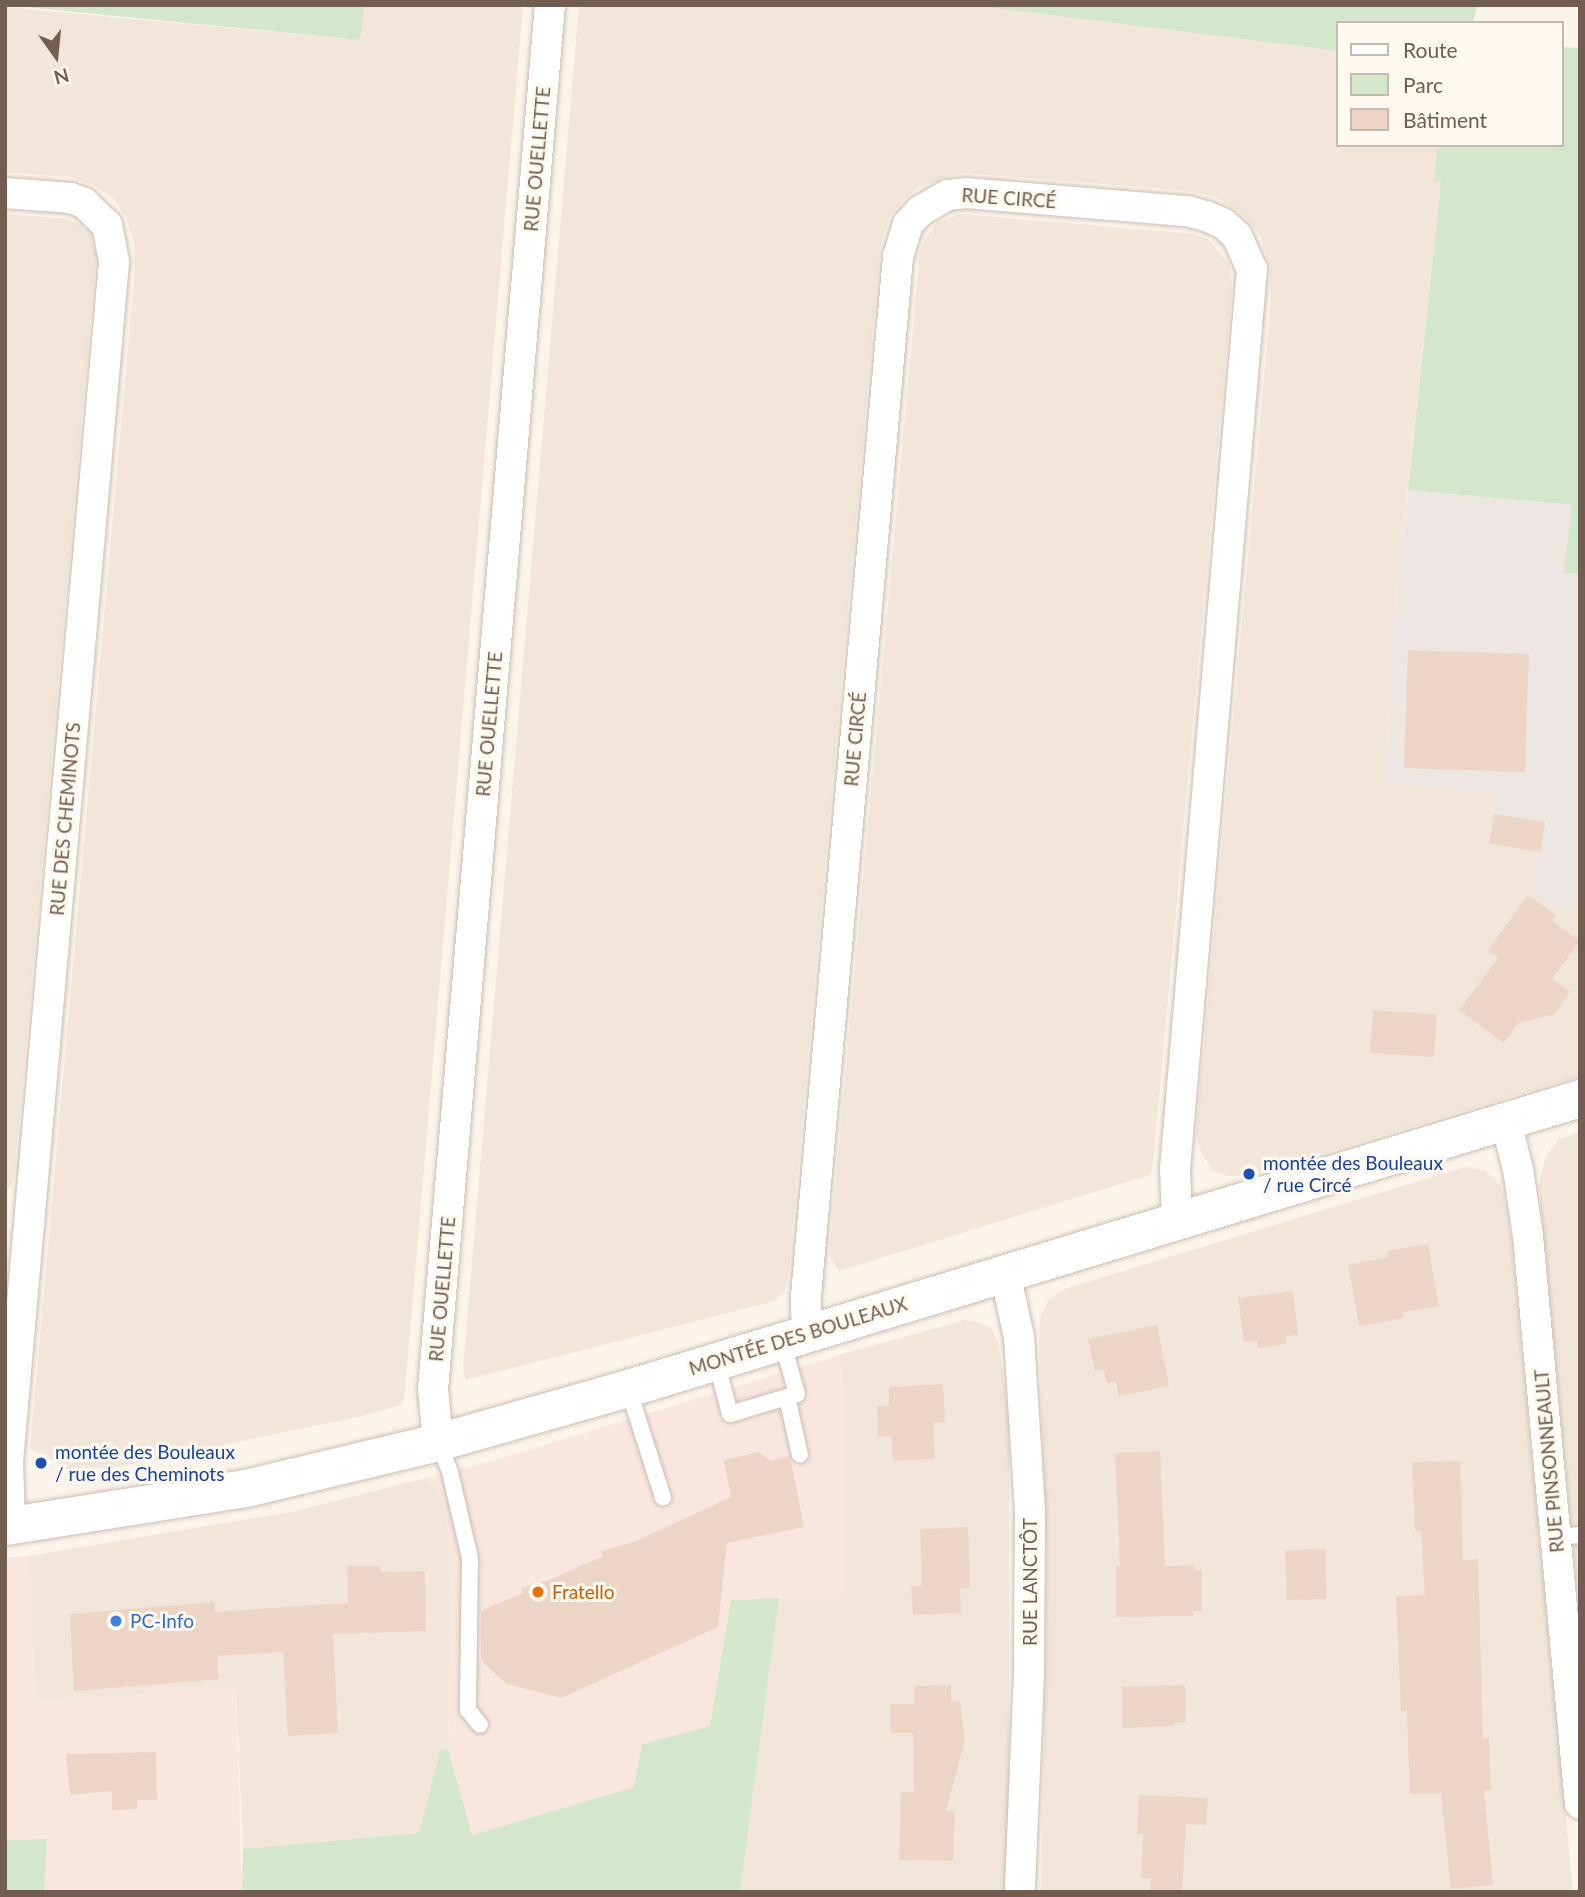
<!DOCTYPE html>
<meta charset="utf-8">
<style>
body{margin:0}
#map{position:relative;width:1585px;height:1897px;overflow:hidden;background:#fbf4ea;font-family:Lato,sans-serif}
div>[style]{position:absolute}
.residential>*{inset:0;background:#f1e6d9}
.commercial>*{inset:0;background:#f9e7df}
.industrial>*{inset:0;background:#ece7e3}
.green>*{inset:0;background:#d5e7ca}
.building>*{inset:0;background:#edd5c5;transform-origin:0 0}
.roads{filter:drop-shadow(0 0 2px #ccbdb1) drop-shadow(0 0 2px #ccbdb1)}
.service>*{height:16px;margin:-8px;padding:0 8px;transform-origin:8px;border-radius:8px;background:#fff}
.minor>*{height:30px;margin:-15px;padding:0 15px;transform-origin:15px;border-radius:15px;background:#fff}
.tertiary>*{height:37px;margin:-18.5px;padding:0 18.5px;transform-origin:18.5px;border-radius:18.5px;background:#fff}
.dots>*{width:19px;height:19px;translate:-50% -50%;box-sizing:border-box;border:4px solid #fdf8f0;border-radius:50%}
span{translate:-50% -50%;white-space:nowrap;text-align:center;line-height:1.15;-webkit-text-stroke:6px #fdf8f0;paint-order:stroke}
.street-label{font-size:19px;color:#735d50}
.transit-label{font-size:19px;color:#164399}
.left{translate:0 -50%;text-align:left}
.food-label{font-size:19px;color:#c56008}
.shop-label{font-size:19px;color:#366cbe}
.frame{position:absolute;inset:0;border:7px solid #735d50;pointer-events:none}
.legend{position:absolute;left:1336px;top:21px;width:228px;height:126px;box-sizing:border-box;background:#fdf8f0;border:2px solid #c6bab0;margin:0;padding:9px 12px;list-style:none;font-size:21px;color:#735d50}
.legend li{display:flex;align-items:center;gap:14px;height:35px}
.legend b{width:35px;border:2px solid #c6bab0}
.north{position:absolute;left:21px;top:21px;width:70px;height:70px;-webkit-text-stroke:5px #fdf8f0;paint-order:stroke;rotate:165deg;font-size:19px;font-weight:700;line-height:28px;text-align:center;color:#735d50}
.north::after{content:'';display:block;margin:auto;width:24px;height:32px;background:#735d50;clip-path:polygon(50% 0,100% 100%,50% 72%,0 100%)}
</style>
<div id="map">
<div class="residential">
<i style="clip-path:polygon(364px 5px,523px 5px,405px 1391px,402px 1405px,358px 1417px,112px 1468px,67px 1468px,30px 1449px,135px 269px,134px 241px,126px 217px,113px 198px,93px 185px,70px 177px,5px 172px,5px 7px,359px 40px)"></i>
<i style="clip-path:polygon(579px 5px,970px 5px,1338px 51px,1338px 145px,1437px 145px,1434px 181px,1441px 181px,1394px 614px,1385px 782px,1499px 795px,1494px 814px,1545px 822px,1540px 852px,1565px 913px,1580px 904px,1580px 1076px,1247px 1176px,1228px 1176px,1213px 1171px,1201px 1152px,1196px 1136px,1271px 300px,1270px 266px,1260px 235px,1241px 213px,1214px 196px,1179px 190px,966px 173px,951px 175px,917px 188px,902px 201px,889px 218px,880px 248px,788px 1278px,784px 1292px,775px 1301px,466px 1380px,463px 1368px)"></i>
<i style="clip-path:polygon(5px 214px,66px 219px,80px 224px,89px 232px,96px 254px,15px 1166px,12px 1184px,5px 1192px)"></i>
<i style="clip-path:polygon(960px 214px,1194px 234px,1209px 240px,1230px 265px,1232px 286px,1153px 1166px,1150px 1175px,839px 1271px,831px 1259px,830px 1245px,920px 250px,935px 224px)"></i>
<i style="clip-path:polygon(1580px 1132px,1580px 1618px,1539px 1185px,1545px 1158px,1559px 1139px)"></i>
<i style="clip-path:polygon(1465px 1167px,1485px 1170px,1501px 1186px,1509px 1219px,1573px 1892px,1041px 1892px,1047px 1557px,1039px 1332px,1041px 1315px,1049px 1300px,1061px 1290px)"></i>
<i style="clip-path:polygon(965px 1320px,978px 1322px,991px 1328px,999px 1346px,1009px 1419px,1009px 1892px,740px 1892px,779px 1598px,844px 1597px,844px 1394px,839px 1355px)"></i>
<i style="clip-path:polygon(421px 1479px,435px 1487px,444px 1505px,450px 1550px,448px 1749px,440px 1751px,419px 1833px,243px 1849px,236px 1687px,152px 1687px,144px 1694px,36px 1701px,28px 1556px,296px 1511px)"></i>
</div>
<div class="commercial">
<i style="clip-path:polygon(839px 1355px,844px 1394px,844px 1597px,731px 1600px,710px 1726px,642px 1744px,634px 1787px,472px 1835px,448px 1749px,450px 1550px,444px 1505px,435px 1487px,421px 1479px,489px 1462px)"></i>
<i style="clip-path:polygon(28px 1556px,37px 1700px,144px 1694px,152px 1687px,236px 1687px,242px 1892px,44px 1892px,46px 1839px,5px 1840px,5px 1558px)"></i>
</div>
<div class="industrial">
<i style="clip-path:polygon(1408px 490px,1572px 505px,1563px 572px,1580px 574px,1580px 904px,1566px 913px,1532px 891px,1544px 822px,1494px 814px,1498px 795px,1385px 782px,1394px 614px)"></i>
</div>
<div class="green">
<i style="clip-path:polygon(5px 5px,364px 5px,360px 40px)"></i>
<i style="clip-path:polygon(970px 5px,1477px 5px,1473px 23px,1338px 23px,1338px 51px)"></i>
<i style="clip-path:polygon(1562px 47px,1580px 48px,1580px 574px,1563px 573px,1572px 505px,1408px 490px,1441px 181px,1434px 182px,1437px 145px,1562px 145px)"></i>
<i style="clip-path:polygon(779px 1598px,740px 1892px,242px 1892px,243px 1849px,419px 1833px,440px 1751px,448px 1749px,472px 1835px,634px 1787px,642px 1744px,710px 1726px,731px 1600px)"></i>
<i style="clip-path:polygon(5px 1827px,6px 1840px,47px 1839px,44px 1892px,5px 1892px)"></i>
</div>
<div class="building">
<i style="left:1408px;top:650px;width:121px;height:118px;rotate:2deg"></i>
<i style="left:1494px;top:814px;width:52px;height:30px;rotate:9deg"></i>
<i style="clip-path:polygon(1528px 895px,1556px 915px,1552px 921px,1580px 941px,1552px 979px,1570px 992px,1555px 1014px,1518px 1023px,1504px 1043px,1459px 1010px,1498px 958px,1488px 950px)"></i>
<i style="left:1373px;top:1010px;width:64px;height:43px;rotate:4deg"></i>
<i style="clip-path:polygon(1428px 1244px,1439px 1306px,1403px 1312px,1404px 1318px,1359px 1326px,1348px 1265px,1388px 1257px,1387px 1251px)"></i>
<i style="clip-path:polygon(1293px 1291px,1298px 1335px,1286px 1336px,1286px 1344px,1258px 1348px,1257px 1340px,1244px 1342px,1238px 1298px)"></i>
<i style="clip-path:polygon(1157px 1325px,1169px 1386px,1119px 1396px,1116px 1382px,1107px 1383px,1104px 1369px,1095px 1371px,1088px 1339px)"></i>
<i style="clip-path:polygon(943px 1384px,945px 1422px,933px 1423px,935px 1459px,893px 1461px,891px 1436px,878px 1437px,877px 1406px,889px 1406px,889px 1387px)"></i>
<i style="clip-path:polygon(1160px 1451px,1165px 1566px,1195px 1565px,1195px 1570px,1202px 1570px,1202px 1611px,1193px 1611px,1194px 1616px,1116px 1617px,1116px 1566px,1120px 1566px,1115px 1453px)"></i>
<i style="clip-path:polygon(759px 1452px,770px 1461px,790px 1456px,804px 1527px,727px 1543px,718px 1627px,561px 1698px,507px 1684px,484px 1664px,481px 1656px,481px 1611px,523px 1593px,521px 1588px,552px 1579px,603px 1556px,601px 1551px,634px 1542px,731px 1497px,724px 1460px)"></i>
<i style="clip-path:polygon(1460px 1461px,1463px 1560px,1478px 1559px,1483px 1739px,1489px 1738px,1491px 1790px,1484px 1791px,1493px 1885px,1451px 1889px,1441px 1793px,1410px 1794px,1407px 1711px,1401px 1711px,1396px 1596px,1425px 1595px,1421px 1531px,1415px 1531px,1412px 1462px)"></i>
<i style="clip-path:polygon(968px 1527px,970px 1588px,960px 1589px,961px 1613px,913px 1615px,911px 1586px,922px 1586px,920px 1529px)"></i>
<i style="left:1325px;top:1549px;width:50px;height:40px;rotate:88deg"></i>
<i style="clip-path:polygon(347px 1566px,380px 1566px,381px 1572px,425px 1571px,426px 1631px,333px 1634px,338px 1733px,288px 1736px,283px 1652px,217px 1656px,219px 1679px,74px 1691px,70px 1614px,214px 1602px,215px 1612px,348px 1603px)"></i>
<i style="clip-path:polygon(951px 1685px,951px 1701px,960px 1702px,965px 1741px,946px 1811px,955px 1811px,953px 1861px,899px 1860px,901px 1792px,914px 1792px,913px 1733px,891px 1733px,891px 1704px,915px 1704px,915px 1686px)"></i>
<i style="clip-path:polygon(1185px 1685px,1186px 1722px,1174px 1723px,1174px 1726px,1123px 1728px,1122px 1687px)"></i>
<i style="clip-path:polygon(156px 1752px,157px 1800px,137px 1800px,137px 1809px,112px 1810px,112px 1791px,70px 1795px,66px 1754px)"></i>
<i style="clip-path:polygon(1139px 1795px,1208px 1798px,1206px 1825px,1186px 1824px,1182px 1892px,1150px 1892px,1151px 1878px,1141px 1878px,1143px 1834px,1137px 1834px)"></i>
</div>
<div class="roads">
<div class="service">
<i style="left:716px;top:1361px;width:55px;rotate:75.2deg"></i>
<i style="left:730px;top:1414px;width:59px;rotate:-16.6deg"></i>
<i style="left:787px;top:1397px;width:10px;rotate:-17deg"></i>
<i style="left:797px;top:1394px;width:55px;rotate:-105.8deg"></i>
<i style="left:628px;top:1388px;width:115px;rotate:72.3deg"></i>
<i style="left:787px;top:1397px;width:59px;rotate:77.4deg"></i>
<i style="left:438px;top:1442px;width:32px;rotate:68deg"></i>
<i style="left:450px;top:1472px;width:88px;rotate:76.9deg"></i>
<i style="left:470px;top:1558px;width:152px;rotate:90.8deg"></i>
<i style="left:468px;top:1710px;width:19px;rotate:51deg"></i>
<i style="left:1556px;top:1537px;width:24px;rotate:-5deg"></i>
</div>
<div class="minor">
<i style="left:5px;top:193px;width:66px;rotate:4.3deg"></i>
<i style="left:71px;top:198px;width:14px;rotate:21deg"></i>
<i style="left:84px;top:203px;width:32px;rotate:44deg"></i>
<i style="left:107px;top:225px;width:38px;rotate:79deg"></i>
<i style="left:114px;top:262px;width:1204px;rotate:95.05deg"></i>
<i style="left:8px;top:1461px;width:65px;rotate:88.2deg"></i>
<i style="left:1505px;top:1119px;width:52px;rotate:75.4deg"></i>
<i style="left:1518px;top:1169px;width:68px;rotate:81.5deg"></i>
<i style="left:1528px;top:1236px;width:570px;rotate:84.77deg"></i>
<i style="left:1005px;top:1273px;width:66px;rotate:77.7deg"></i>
<i style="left:1019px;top:1337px;width:177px;rotate:86.4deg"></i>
<i style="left:1030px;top:1514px;width:159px;rotate:90.4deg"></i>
<i style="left:1029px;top:1673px;width:219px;rotate:92.4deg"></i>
<i style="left:807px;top:1334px;width:38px;rotate:-92deg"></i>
<i style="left:806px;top:1296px;width:1043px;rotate:-84.94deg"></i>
<i style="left:898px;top:257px;width:34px;rotate:-73deg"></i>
<i style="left:908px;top:224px;width:18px;rotate:-47deg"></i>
<i style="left:920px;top:211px;width:32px;rotate:-30deg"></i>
<i style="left:948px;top:195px;width:18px;rotate:-6deg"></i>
<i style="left:966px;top:193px;width:222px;rotate:4.7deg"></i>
<i style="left:1187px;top:211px;width:20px;rotate:15deg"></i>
<i style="left:1206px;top:216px;width:20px;rotate:24deg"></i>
<i style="left:1224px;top:224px;width:18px;rotate:43deg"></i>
<i style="left:1237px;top:236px;width:36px;rotate:66deg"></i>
<i style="left:1252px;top:269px;width:903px;rotate:94.89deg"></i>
<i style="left:1175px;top:1169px;width:51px;rotate:87.8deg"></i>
<i style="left:438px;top:1442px;width:53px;rotate:-95.4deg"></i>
<i style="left:433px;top:1389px;width:1389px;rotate:-85.17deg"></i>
</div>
<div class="tertiary">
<i style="left:5px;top:1526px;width:244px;rotate:-9deg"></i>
<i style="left:246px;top:1488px;width:197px;rotate:-13.5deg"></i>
<i style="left:438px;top:1442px;width:198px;rotate:-15.9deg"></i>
<i style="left:628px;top:1388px;width:995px;rotate:-16.94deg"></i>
</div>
</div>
<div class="dots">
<i style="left:1249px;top:1174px;background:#1a4fb4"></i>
<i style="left:41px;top:1463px;background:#1a4fb4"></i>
<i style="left:538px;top:1592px;background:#e8710a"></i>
<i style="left:116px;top:1621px;background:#3f7fe0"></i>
</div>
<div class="street-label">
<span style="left:537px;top:159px;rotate:-85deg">RUE OUELLETTE</span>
<span style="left:1009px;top:198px;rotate:4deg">RUE CIRCÉ</span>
<span style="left:489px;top:724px;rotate:-85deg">RUE OUELLETTE</span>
<span style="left:855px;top:739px;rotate:-85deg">RUE CIRCÉ</span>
<span style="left:65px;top:819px;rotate:-85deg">RUE DES CHEMINOTS</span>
<span style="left:442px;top:1289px;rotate:-85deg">RUE OUELLETTE</span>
<span style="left:798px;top:1336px;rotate:-17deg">MONTÉE DES BOULEAUX</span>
<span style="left:1549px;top:1461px;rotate:-95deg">RUE PINSONNEAULT</span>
<span style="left:1030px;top:1582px;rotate:-90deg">RUE LANCTÔT</span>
</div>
<div class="transit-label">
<span class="left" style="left:1263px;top:1174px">montée des Bouleaux<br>/ rue Circé</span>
<span class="left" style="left:55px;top:1463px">montée des Bouleaux<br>/ rue des Cheminots</span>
</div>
<div class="food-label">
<span class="left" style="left:552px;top:1592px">Fratello</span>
</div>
<div class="shop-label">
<span class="left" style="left:130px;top:1621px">PC-Info</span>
</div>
<div class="frame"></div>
<ul class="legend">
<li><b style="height:9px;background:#fff"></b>Route</li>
<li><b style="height:19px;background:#d5e7ca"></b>Parc</li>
<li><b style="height:19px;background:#edd5c5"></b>Bâtiment</li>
</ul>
<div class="north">N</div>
</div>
